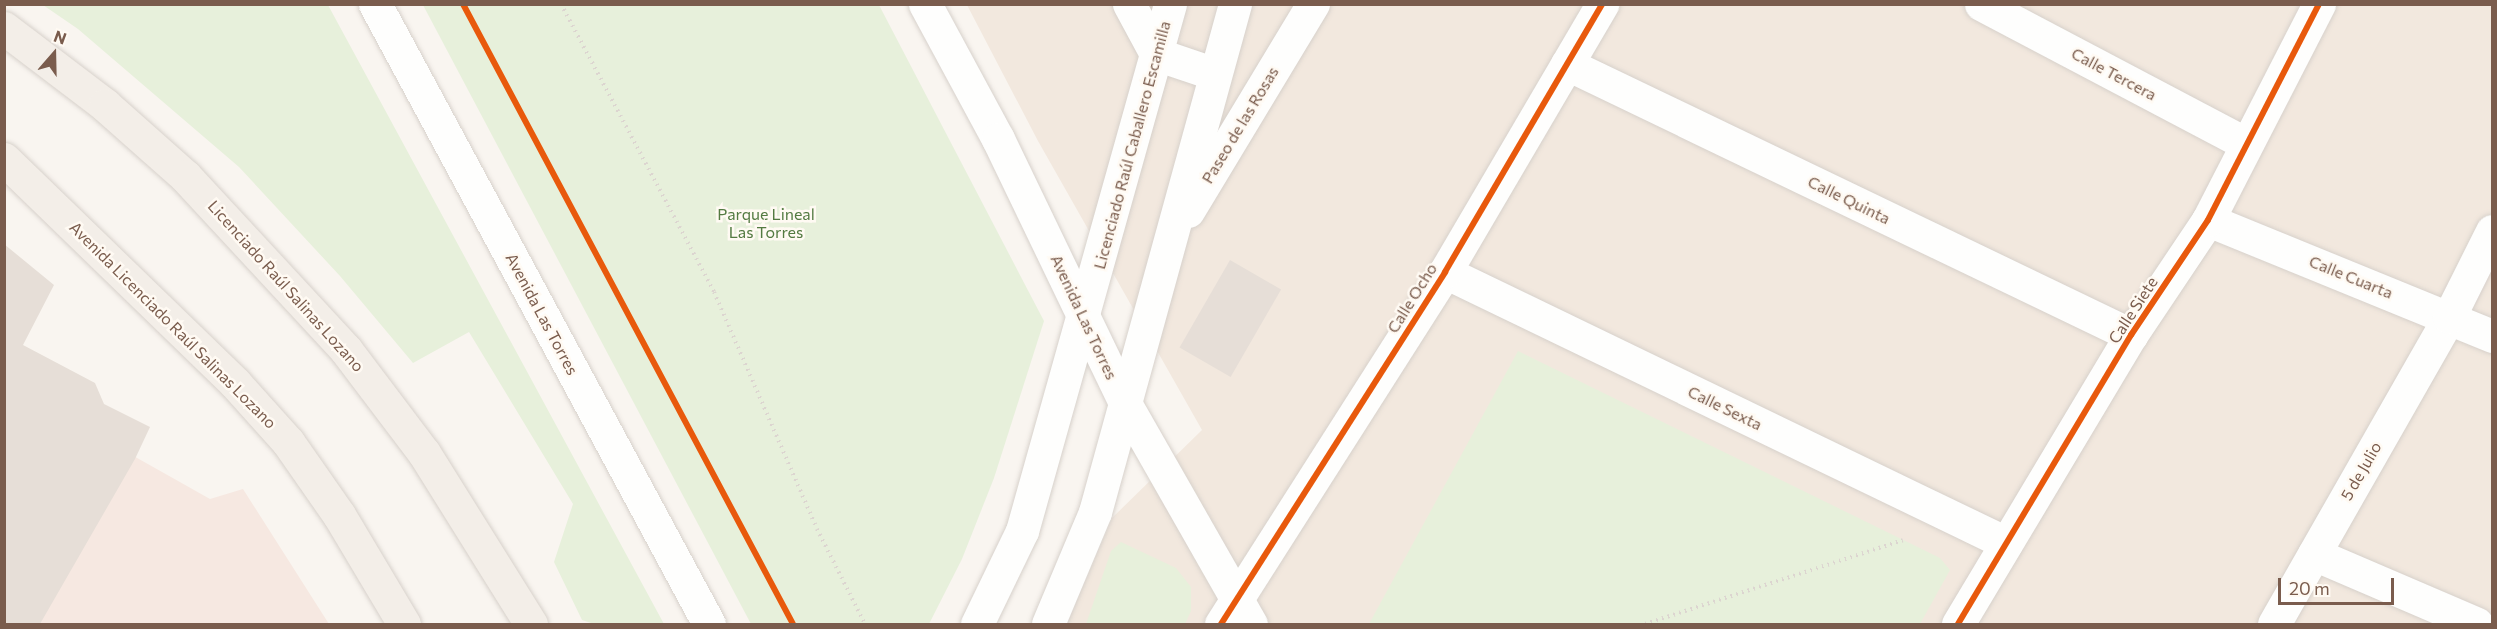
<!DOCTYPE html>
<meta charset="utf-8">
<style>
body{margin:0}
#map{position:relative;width:2497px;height:629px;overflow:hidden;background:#f9f5f0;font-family:Commissioner,sans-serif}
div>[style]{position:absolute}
.residential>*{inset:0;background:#f2e8de}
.commercial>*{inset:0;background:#f6e8e1}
.green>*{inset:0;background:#e7f0db}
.building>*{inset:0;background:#e6ded7;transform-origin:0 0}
.path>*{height:4px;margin-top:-2px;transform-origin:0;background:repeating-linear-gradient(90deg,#dcd5d0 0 1.5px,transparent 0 6px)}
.roads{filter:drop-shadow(0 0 2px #d7d1cb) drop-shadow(0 0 2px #d7d1cb)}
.minor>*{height:33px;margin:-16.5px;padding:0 16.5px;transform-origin:16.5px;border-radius:16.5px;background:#fefefd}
.major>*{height:33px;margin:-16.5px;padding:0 16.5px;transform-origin:16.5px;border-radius:16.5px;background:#f3eee8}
.cycleway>*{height:6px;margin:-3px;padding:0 3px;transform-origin:3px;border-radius:3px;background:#e8590c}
span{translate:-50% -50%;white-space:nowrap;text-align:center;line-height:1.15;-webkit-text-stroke:5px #fffaf3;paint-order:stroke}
.street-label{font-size:16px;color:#7a5c4d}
.park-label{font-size:16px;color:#537a41}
.frame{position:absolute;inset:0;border:6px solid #7a5c4d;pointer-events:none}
.north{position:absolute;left:24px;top:24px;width:60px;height:60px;-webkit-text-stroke:4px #fffaf3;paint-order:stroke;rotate:20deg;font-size:16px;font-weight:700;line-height:24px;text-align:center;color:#7a5c4d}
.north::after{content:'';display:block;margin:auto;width:21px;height:27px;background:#7a5c4d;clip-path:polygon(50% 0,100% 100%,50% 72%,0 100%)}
.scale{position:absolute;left:2278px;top:578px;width:116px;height:27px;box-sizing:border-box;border:3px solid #7a5c4d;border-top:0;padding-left:8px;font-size:18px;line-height:21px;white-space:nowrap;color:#7a5c4d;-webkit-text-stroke:4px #fffaf3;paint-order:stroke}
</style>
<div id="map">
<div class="residential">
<i style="clip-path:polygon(967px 5px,2492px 5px,2492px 624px,1067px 624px,1112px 518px,1202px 430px,1038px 141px)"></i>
</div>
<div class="commercial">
<i style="clip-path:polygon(4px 383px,210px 499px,243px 489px,329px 624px,5px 624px)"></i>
</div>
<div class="green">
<i style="clip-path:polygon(43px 5px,328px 5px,664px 624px,594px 624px,582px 620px,554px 562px,573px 504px,469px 332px,413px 363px,340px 276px,239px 167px,78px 29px)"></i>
<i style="clip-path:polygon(423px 5px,879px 5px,1044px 321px,994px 478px,962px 559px,929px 624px,751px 624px)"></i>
<i style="clip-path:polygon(1518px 351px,1940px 558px,1950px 570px,1920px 624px,1369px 624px)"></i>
<i style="clip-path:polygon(1121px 542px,1176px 568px,1191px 587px,1191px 611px,1185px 624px,1086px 624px,1111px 551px)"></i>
</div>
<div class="building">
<i style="clip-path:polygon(4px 244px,54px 285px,23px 345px,95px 383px,104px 404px,150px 427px,135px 459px,40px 624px,4px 624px)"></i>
<i style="left:1230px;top:260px;width:59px;height:101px;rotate:30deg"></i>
</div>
<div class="path">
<i style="left:561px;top:4px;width:326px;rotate:62deg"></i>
<i style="left:714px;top:292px;width:258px;rotate:66.5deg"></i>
<i style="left:817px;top:529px;width:106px;rotate:63.2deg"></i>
<i style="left:1645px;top:624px;width:271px;rotate:-18deg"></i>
</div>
<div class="roads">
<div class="minor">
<i style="left:375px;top:4px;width:704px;rotate:61.69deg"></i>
<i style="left:925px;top:4px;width:153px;rotate:61.6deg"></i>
<i style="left:998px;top:139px;width:295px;rotate:64.3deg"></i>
<i style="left:1126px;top:405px;width:252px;rotate:60.3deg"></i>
<i style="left:1129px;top:4px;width:57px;rotate:61.6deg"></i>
<i style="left:1156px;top:54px;width:62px;rotate:18.7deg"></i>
<i style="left:1981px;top:4px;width:300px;rotate:27.8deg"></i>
<i style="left:1567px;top:64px;width:626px;rotate:25.66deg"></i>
<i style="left:1188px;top:211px;width:242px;rotate:-58.9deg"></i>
<i style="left:2208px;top:220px;width:307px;rotate:22.2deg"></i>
<i style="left:1445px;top:272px;width:623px;rotate:25.78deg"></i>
<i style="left:2314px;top:554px;width:177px;rotate:23.2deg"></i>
<i style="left:977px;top:624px;width:103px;rotate:-64.2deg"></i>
<i style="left:1022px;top:531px;width:547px;rotate:-74.31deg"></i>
<i style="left:1048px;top:624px;width:121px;rotate:-67.2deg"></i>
<i style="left:1095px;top:512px;width:527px;rotate:-74.59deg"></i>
<i style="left:1221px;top:624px;width:417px;rotate:-57.5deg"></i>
<i style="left:1445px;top:272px;width:311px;rotate:-59.6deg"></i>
<i style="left:1958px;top:624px;width:337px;rotate:-59.1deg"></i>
<i style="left:2131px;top:335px;width:138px;rotate:-56.2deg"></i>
<i style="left:2208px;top:220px;width:243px;rotate:-62.8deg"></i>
<i style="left:2274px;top:624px;width:353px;rotate:-60.3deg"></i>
<i style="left:2449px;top:317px;width:96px;rotate:-63.4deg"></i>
</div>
<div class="major">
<i style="left:4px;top:28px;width:127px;rotate:37.3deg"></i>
<i style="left:105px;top:105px;width:107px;rotate:41.6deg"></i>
<i style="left:185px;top:176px;width:237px;rotate:47.2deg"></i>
<i style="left:346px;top:350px;width:129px;rotate:52.9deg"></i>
<i style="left:424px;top:453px;width:202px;rotate:58deg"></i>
<i style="left:4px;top:159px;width:322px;rotate:44.1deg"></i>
<i style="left:235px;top:383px;width:79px;rotate:48.1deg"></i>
<i style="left:288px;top:442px;width:89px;rotate:55.1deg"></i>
<i style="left:339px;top:515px;width:127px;rotate:59.2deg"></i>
</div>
</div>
<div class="cycleway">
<i style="left:463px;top:4px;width:702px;rotate:61.98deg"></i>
<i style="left:1221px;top:624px;width:417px;rotate:-57.5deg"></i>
<i style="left:1445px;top:272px;width:311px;rotate:-59.6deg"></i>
<i style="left:1958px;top:624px;width:337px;rotate:-59.1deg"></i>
<i style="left:2131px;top:335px;width:138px;rotate:-56.2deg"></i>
<i style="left:2208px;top:220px;width:243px;rotate:-62.8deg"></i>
</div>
<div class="street-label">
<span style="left:2114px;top:74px;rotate:28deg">Calle Tercera</span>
<span style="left:1240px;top:125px;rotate:-59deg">Paseo de las Rosas</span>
<span style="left:1132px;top:145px;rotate:-75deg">Licenciado Raúl Caballero Escamilla</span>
<span style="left:1849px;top:200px;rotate:26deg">Calle Quinta</span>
<span style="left:2351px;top:277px;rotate:22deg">Calle Cuarta</span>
<span style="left:286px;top:286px;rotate:48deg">Licenciado Raúl Salinas Lozano</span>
<span style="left:1412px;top:298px;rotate:-58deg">Calle Ocho</span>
<span style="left:2133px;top:310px;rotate:-57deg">Calle Siete</span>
<span style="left:542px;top:314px;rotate:62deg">Avenida Las Torres</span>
<span style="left:1084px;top:317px;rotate:65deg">Avenida Las Torres</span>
<span style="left:173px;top:325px;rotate:45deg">Avenida Licenciado Raúl Salinas Lozano</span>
<span style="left:1725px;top:408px;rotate:26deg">Calle Sexta</span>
<span style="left:2361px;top:471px;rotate:-60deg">5 de Julio</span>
</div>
<div class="park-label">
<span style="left:766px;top:223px">Parque Lineal<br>Las Torres</span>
</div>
<div class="frame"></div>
<div class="north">N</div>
<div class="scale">20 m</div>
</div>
